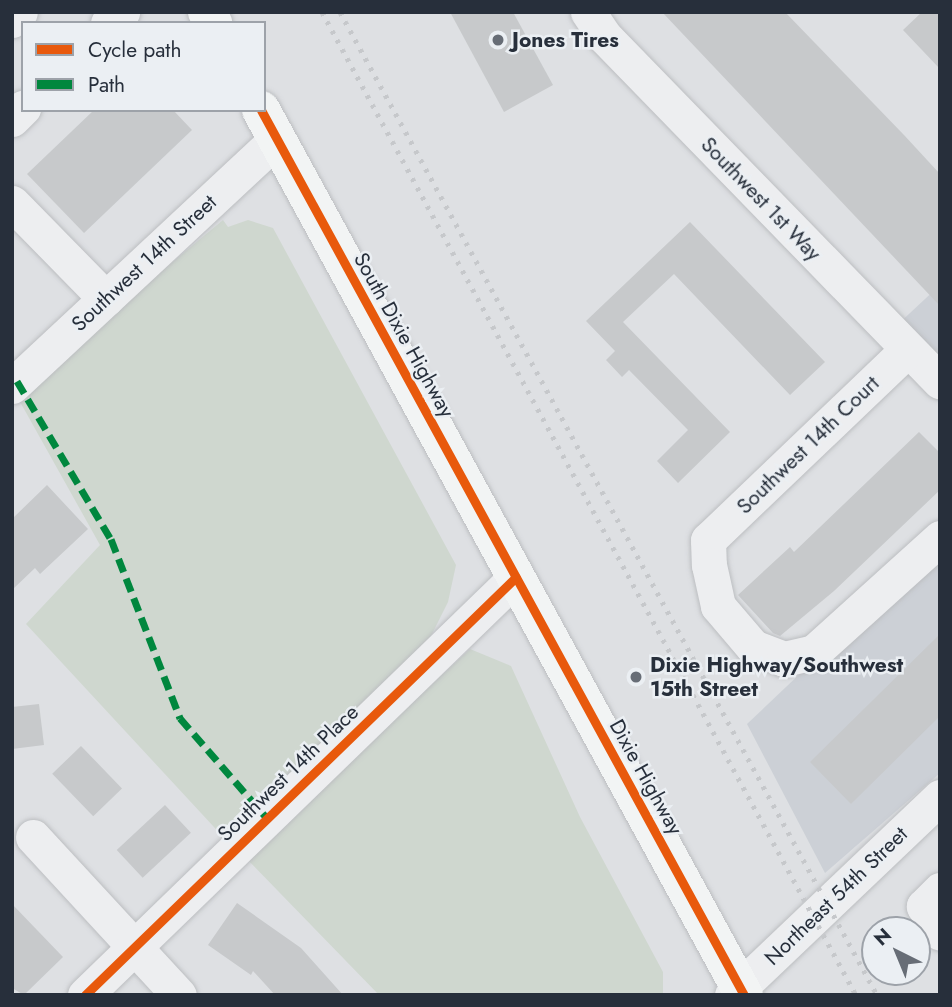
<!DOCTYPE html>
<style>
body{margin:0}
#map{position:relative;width:952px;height:1007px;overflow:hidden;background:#dee0e3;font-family:Jost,sans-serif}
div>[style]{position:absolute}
.built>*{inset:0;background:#ccd0d6}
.green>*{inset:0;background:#cfd7cf}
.building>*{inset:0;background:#c7c9cb;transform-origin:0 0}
.roads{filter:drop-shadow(0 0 2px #bcbec1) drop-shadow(0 0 2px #bcbec1)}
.minor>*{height:35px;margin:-17.5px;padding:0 17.5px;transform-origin:17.5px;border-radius:17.5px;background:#edeef0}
.major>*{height:38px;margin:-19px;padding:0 19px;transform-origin:19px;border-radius:19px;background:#f2f4f4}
.rail>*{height:5px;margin-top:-2.5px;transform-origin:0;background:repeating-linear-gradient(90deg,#c6c8cb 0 3.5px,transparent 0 10.5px)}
.quiet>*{height:7px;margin-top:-3.5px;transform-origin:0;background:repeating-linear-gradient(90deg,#00873e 0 14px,transparent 0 21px)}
.cycleway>*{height:9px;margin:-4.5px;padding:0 4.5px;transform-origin:4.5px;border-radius:4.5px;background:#e8590c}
.dots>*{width:19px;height:19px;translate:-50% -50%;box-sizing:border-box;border:4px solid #ebeff3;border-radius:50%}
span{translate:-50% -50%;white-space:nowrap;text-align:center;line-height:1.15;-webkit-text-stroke:5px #ebeff3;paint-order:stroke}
.poi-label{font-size:21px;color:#272f3b;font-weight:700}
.left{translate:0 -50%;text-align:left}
.street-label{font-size:21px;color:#272f3b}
.frame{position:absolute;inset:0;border:14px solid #272f3b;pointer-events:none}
.legend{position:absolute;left:21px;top:21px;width:245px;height:91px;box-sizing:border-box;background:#ebeff3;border:2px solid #9da2a9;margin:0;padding:9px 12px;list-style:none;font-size:21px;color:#272f3b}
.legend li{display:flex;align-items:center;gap:14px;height:35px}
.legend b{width:35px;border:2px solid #9da2a9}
.north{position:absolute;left:861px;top:916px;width:70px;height:70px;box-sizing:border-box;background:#ebeff3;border:2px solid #9da2a9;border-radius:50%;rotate:317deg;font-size:19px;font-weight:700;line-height:28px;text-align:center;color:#272f3b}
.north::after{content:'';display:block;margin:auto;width:24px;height:32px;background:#676d76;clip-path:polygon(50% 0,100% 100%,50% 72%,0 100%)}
</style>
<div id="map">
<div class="built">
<i style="clip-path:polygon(940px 285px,940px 369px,895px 327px)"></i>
<i style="clip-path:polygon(940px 541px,940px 773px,825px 873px,747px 724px)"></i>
</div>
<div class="green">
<i style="clip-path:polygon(223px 220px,228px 227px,248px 220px,273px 228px,456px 565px,448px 602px,428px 642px,226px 840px,26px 624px,100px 545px,19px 400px,68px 349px)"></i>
<i style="clip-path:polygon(470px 649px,511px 666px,580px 817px,663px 972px,663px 995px,379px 995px,245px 857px)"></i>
</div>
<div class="building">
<i style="clip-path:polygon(450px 12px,513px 12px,553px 85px,504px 112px)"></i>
<i style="clip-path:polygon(662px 12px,785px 12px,904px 135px,940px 174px,940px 306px)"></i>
<i style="clip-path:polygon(922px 12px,940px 12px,940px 69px,903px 30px)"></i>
<i style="clip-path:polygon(94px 110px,173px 110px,192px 130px,84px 233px,27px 174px)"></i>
<i style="clip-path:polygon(690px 222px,825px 362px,790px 395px,674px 274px,623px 322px,730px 432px,678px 483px,657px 461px,688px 430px,629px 370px,622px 377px,606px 360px,615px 351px,586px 321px)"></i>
<i style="clip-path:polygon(919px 432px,940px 453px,940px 490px,834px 591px,780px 636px,773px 633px,738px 595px,790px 547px,794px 552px)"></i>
<i style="clip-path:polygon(47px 485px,88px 529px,40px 574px,35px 568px,12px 590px,12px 519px)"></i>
<i style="clip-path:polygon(940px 634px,940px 716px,851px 804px,810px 762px)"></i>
<i style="clip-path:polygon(39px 704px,44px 745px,12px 749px,12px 707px)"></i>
<i style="left:81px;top:746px;width:59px;height:40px;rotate:46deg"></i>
<i style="left:165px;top:805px;width:38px;height:66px;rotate:47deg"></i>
<i style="clip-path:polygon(237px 903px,301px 948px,343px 995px,275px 995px,253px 971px,251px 975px,208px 945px)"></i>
<i style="clip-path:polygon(12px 904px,63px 957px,24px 995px,12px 988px)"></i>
</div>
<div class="roads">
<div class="minor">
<i style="left:588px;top:12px;width:29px;rotate:56deg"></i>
<i style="left:604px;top:36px;width:482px;rotate:45.8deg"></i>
<i style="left:12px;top:20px;width:11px;rotate:-45deg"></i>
<i style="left:108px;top:23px;width:18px;rotate:-38deg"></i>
<i style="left:12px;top:119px;width:16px;rotate:-45deg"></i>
<i style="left:12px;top:203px;width:134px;rotate:45.6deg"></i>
<i style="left:907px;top:350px;width:275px;rotate:136.3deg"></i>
<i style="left:708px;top:540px;width:25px;rotate:88deg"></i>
<i style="left:709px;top:565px;width:42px;rotate:77.6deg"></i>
<i style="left:718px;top:606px;width:54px;rotate:49.5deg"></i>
<i style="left:753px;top:647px;width:33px;rotate:21deg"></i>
<i style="left:784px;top:659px;width:31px;rotate:-13deg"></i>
<i style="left:814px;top:652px;width:170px;rotate:-42.1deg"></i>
<i style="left:12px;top:386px;width:362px;rotate:-43deg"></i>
<i style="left:33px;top:837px;width:215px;rotate:47.3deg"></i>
<i style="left:940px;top:890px;width:23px;rotate:135deg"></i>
<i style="left:924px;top:906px;width:31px;rotate:59deg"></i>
<i style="left:85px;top:995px;width:600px;rotate:-44.12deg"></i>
<i style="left:732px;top:995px;width:287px;rotate:-43.6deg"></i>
</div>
<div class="major">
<i style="left:207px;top:12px;width:13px;rotate:61deg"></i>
<i style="left:261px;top:110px;width:1008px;rotate:61.38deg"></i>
</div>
</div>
<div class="rail">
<i style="left:322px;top:12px;width:1119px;rotate:61.49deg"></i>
<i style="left:340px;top:12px;width:1120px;rotate:61.35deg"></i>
</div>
<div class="quiet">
<i style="left:17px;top:381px;width:184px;rotate:59.3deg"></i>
<i style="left:111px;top:539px;width:192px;rotate:68.9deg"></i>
<i style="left:180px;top:718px;width:133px;rotate:49deg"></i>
</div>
<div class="cycleway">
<i style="left:261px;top:110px;width:1008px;rotate:61.38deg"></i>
<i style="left:85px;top:995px;width:600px;rotate:-44.12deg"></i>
</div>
<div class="dots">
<i style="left:498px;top:40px;background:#676d76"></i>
<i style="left:636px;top:677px;background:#676d76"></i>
</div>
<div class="poi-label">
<span class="left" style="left:512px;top:40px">Jones Tires</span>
<span class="left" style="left:650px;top:677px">Dixie Highway/Southwest<br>15th Street</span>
</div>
<div class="street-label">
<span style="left:761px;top:199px;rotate:46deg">Southwest 1st Way</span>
<span style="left:144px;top:263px;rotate:-43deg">Southwest 14th Street</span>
<span style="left:404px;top:335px;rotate:61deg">South Dixie Highway</span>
<span style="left:808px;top:445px;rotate:-44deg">Southwest 14th Court</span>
<span style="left:288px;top:773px;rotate:-44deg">Southwest 14th Place</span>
<span style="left:646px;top:777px;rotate:61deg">Dixie Highway</span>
<span style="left:836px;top:896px;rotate:-44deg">Northeast 54th Street</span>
</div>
<div class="frame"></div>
<ul class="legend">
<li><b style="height:9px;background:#e8590c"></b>Cycle path</li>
<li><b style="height:9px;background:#00873e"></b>Path</li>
</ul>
<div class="north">N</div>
</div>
